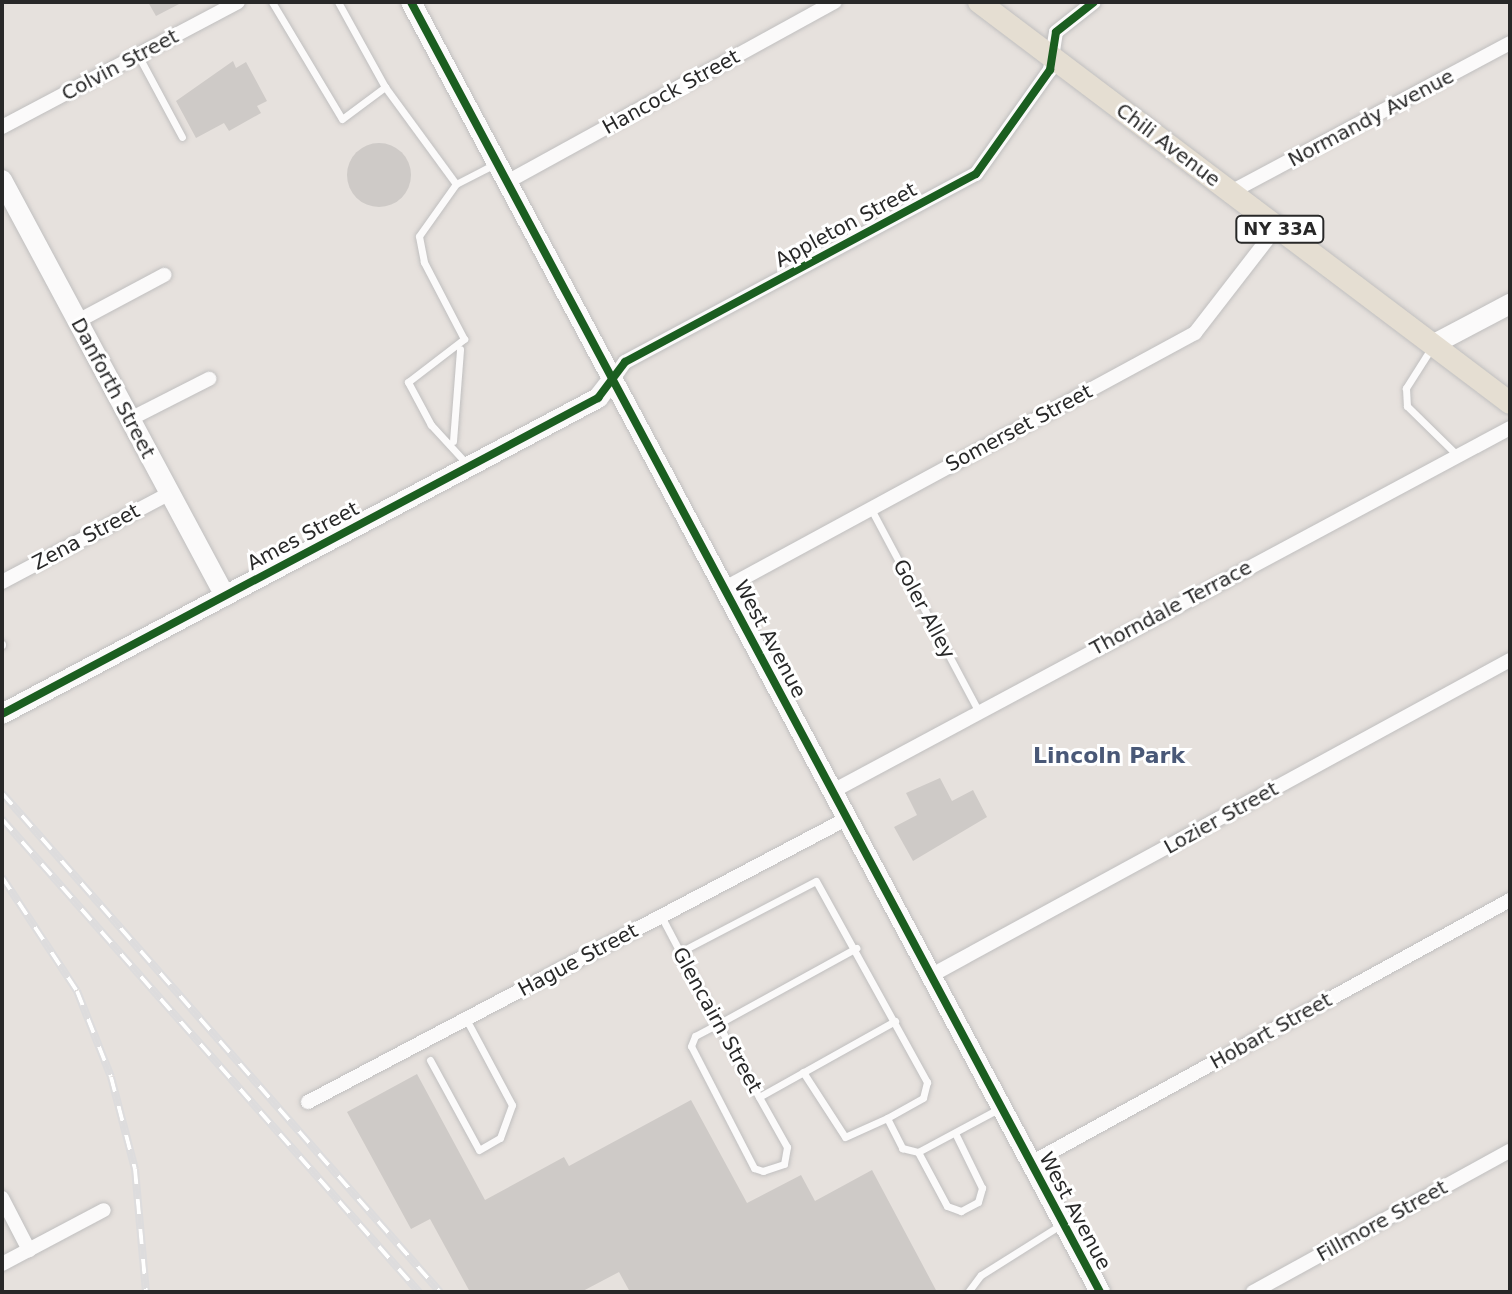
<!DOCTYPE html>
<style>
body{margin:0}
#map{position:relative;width:1512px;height:1294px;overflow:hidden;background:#e6e1dd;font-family:"DejaVu Sans",sans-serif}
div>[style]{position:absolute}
.building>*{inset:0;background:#cecac7}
.round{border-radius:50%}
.roads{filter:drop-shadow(0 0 2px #c0bfbf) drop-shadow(0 0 2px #c0bfbf)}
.lane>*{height:7px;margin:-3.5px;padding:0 3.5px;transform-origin:3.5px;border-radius:3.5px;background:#fbfafa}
.street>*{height:14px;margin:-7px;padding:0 7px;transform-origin:7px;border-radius:7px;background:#fbfafa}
.secondary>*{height:20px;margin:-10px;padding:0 10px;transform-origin:10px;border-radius:10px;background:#fbfafa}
.primary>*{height:22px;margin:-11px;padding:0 11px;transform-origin:11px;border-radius:11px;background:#e5ded2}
.rail>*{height:8px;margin-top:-4px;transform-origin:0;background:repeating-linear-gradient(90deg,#fff 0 15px,#dddcdd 0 30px);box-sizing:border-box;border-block:2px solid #dddcdd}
.cycleway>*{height:8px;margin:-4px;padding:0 4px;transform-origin:4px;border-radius:4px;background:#1b5e20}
span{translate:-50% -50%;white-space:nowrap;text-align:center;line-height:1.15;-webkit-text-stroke:6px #fff;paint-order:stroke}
.shield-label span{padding:2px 6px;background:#fff;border:2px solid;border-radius:6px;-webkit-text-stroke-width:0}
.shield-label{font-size:18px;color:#282828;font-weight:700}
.street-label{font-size:20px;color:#282828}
.neighbourhood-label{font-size:22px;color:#495877;font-weight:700}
.frame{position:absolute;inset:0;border:4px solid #282828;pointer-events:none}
</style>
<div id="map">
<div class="building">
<i style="clip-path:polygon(148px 2px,183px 2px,156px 16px)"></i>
<i style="clip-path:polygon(233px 61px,236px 68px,246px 62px,267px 101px,257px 106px,261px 113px,229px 131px,224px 123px,196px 138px,176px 101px)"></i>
<i class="round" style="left:347px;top:143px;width:64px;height:64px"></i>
<i style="clip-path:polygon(940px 778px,952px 801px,973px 790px,987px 817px,913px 861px,894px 827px,917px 815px,906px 793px)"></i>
<i style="clip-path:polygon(417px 1074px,485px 1200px,564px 1157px,569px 1166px,691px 1100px,747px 1203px,801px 1175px,815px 1201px,872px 1170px,937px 1292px,630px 1292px,619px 1272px,581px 1292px,470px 1292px,430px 1219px,411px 1229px,347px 1112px)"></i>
</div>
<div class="roads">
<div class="lane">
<i style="left:272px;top:2px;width:136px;rotate:59.1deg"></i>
<i style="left:342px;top:119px;width:54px;rotate:-36.7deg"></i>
<i style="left:385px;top:87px;width:97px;rotate:-118.9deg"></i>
<i style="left:138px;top:55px;width:93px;rotate:61.8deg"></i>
<i style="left:385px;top:87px;width:120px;rotate:53.8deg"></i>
<i style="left:1432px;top:347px;width:49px;rotate:122.4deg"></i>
<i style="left:1406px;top:388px;width:18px;rotate:87deg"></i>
<i style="left:1407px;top:406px;width:71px;rotate:44.4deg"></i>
<i style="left:453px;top:441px;width:92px;rotate:-85.6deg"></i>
<i style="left:466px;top:463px;width:52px;rotate:-132.6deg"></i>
<i style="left:431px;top:425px;width:49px;rotate:-118.1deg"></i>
<i style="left:408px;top:382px;width:71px;rotate:-37.5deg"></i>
<i style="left:464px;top:339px;width:87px;rotate:-117.5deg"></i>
<i style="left:424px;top:262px;width:26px;rotate:-101deg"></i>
<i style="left:419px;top:236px;width:64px;rotate:-54.6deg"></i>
<i style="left:456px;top:184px;width:44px;rotate:-27.1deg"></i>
<i style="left:871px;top:509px;width:228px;rotate:62deg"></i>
<i style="left:2px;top:644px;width:1px;rotate:90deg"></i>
<i style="left:661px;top:916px;width:122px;rotate:62.2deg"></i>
<i style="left:718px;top:1024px;width:141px;rotate:60.7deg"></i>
<i style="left:787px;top:1147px;width:17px;rotate:100deg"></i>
<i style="left:784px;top:1164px;width:22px;rotate:162deg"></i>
<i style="left:763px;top:1171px;width:9px;rotate:-162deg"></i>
<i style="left:754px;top:1168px;width:137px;rotate:-117.3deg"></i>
<i style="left:691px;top:1046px;width:11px;rotate:-68deg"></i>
<i style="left:695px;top:1036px;width:26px;rotate:-28deg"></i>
<i style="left:718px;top:1024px;width:158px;rotate:-28.8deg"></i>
<i style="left:680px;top:952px;width:153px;rotate:-27.6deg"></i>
<i style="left:816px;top:881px;width:230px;rotate:61.1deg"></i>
<i style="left:927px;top:1082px;width:16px;rotate:104deg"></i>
<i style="left:923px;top:1098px;width:41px;rotate:150.9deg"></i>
<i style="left:887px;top:1118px;width:34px;rotate:63deg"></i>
<i style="left:902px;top:1148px;width:16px;rotate:14deg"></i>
<i style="left:918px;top:1152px;width:93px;rotate:-28.2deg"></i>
<i style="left:430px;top:1060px;width:102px;rotate:61.4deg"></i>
<i style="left:479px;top:1150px;width:24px;rotate:-30deg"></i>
<i style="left:500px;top:1138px;width:35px;rotate:-70deg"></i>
<i style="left:512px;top:1105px;width:98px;rotate:-118.1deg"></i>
<i style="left:803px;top:1072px;width:77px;rotate:57.1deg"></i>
<i style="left:845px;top:1137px;width:46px;rotate:-24.3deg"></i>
<i style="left:759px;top:1097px;width:156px;rotate:-29.2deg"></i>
<i style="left:918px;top:1152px;width:61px;rotate:61.8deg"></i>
<i style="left:947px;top:1206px;width:15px;rotate:20deg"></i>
<i style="left:961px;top:1211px;width:19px;rotate:-28deg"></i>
<i style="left:978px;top:1202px;width:15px;rotate:-74deg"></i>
<i style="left:982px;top:1188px;width:61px;rotate:-116.1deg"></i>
<i style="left:968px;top:1292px;width:21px;rotate:-53deg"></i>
<i style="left:981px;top:1275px;width:96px;rotate:-32.2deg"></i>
</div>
<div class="street">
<i style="left:2px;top:127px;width:267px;rotate:-27.9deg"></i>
<i style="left:507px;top:182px;width:374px;rotate:-28.8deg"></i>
<i style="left:1231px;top:192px;width:316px;rotate:-28.1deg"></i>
<i style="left:78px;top:321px;width:98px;rotate:-28.1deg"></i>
<i style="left:613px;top:379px;width:21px;rotate:-55deg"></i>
<i style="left:625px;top:362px;width:398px;rotate:-28.2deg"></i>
<i style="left:976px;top:174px;width:128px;rotate:-54.6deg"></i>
<i style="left:1050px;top:70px;width:38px;rotate:-81deg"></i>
<i style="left:1056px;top:32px;width:48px;rotate:-38.3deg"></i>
<i style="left:130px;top:419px;width:89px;rotate:-26.9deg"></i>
<i style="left:2px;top:582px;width:190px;rotate:-27.9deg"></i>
<i style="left:725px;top:588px;width:535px;rotate:-28.48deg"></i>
<i style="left:1195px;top:333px;width:134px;rotate:-52.3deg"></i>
<i style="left:833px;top:791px;width:768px;rotate:-28.2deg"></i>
<i style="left:932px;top:975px;width:658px;rotate:-28.59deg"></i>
<i style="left:308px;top:1102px;width:610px;rotate:-27.74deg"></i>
<i style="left:1031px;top:1163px;width:546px;rotate:-28.77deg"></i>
<i style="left:2px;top:1198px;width:59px;rotate:62.6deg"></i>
<i style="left:2px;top:1264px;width:115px;rotate:-27.9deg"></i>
<i style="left:1253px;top:1292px;width:293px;rotate:-28.8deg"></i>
</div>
<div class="secondary">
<i style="left:411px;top:2px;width:1462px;rotate:61.89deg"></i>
<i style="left:2px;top:180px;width:472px;rotate:61.8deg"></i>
<i style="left:1434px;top:344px;width:86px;rotate:-27.8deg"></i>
<i style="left:2px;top:714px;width:675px;rotate:-27.93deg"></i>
<i style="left:598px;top:398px;width:24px;rotate:-52deg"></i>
</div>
<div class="primary">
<i style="left:979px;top:2px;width:665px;rotate:37.06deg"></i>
</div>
</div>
<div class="rail">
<i style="left:2px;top:793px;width:664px;rotate:48.72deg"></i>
<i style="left:2px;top:819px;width:631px;rotate:48.6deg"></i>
<i style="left:2px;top:877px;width:136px;rotate:56.7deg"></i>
<i style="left:77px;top:991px;width:92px;rotate:68.4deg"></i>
<i style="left:111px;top:1077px;width:95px;rotate:75.4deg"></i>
<i style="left:135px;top:1169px;width:123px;rotate:84.9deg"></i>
</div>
<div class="cycleway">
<i style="left:411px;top:2px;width:1462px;rotate:61.89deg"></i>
<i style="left:2px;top:714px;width:675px;rotate:-27.93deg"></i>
<i style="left:598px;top:398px;width:45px;rotate:-53.1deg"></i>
<i style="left:625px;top:362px;width:398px;rotate:-28.2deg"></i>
<i style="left:976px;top:174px;width:128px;rotate:-54.6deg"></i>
<i style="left:1050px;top:70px;width:38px;rotate:-81deg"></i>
<i style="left:1056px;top:32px;width:48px;rotate:-38.3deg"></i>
</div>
<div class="shield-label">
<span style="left:1280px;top:229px">NY 33A</span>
</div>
<div class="street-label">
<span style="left:120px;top:65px;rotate:-28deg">Colvin Street</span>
<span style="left:671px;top:92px;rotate:-29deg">Hancock Street</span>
<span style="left:1371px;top:118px;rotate:-28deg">Normandy Avenue</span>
<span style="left:1168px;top:145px;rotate:37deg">Chili Avenue</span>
<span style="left:846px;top:225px;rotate:-28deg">Appleton Street</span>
<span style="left:113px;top:388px;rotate:62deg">Danforth Street</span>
<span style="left:1019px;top:428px;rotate:-28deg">Somerset Street</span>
<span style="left:303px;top:536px;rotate:-28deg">Ames Street</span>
<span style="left:86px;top:537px;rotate:-28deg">Zena Street</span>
<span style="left:1171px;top:608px;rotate:-28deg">Thorndale Terrace</span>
<span style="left:924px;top:609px;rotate:62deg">Goler Alley</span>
<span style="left:770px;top:639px;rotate:62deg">West Avenue</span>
<span style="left:1221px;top:818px;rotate:-29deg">Lozier Street</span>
<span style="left:578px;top:960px;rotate:-28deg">Hague Street</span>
<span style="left:717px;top:1020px;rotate:61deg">Glencairn Street</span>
<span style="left:1271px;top:1031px;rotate:-29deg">Hobart Street</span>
<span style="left:1075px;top:1211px;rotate:62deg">West Avenue</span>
<span style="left:1382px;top:1221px;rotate:-29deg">Fillmore Street</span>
</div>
<div class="neighbourhood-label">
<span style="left:1109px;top:756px">Lincoln Park</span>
</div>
<div class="frame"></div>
</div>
